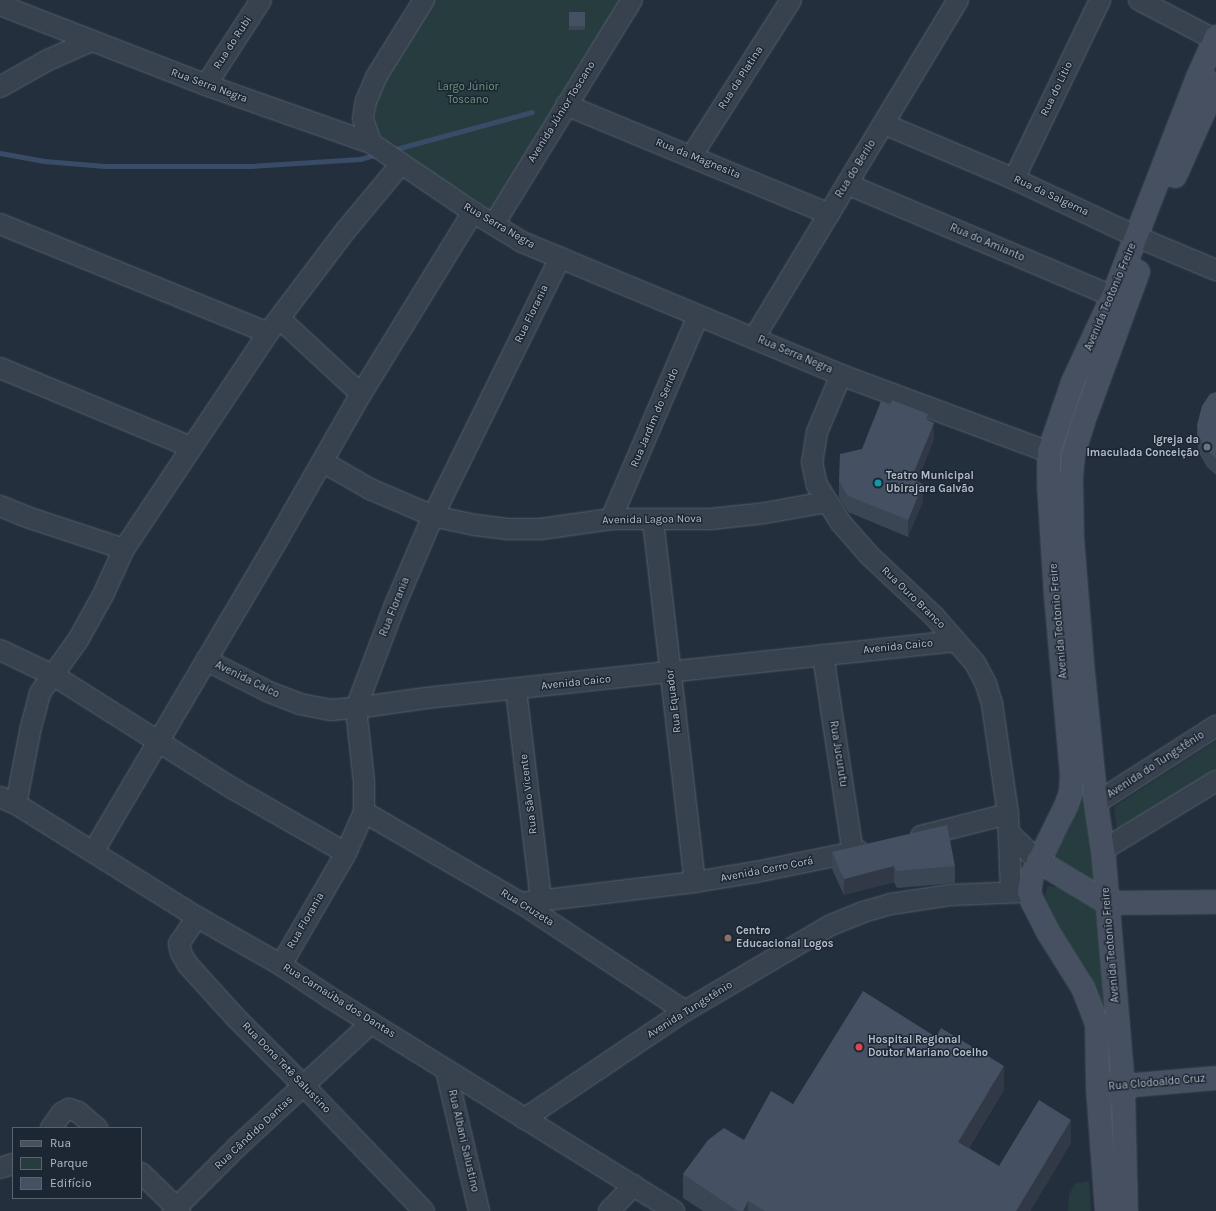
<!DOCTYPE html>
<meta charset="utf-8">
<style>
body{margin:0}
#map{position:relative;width:1216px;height:1211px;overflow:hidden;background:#242f3e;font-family:Karla,sans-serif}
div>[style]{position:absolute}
.green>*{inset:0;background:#263c3f}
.stream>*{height:5px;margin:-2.5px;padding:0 2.5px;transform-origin:2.5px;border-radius:2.5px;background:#394c67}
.roads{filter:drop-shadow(0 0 1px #565f6c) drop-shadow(0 0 1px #565f6c)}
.street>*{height:20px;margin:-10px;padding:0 10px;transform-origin:10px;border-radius:10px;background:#38414e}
.secondary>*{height:22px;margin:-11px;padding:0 11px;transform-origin:11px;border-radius:11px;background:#465061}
.wall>*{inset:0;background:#3b4654;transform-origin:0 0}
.shaded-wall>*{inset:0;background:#303945}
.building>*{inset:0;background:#455162;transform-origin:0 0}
.dots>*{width:11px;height:11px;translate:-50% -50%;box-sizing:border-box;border:2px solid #1d2633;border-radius:50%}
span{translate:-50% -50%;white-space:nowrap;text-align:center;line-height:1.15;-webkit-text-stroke:3px #1d2633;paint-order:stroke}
.street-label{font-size:11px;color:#b4bcc9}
.park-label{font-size:11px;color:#6b9a76}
.poi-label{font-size:11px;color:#b4bcc9;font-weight:700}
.right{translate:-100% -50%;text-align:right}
.left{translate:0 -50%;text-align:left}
.legend{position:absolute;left:12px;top:1127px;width:130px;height:72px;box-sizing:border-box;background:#1d2633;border:1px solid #59626f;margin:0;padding:5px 7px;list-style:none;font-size:12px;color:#b4bcc9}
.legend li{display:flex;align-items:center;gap:8px;height:20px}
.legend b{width:20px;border:1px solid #59626f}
</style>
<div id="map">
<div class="green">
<i style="clip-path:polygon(432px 0,622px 0,492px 210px,389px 147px,379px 133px,376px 122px,376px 95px)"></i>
<i style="clip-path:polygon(1216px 741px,1216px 770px,1117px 829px,1114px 807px)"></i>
<i style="clip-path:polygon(1084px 784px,1098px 889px,1050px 862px,1069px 829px)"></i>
<i style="clip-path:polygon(1048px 886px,1066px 888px,1088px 902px,1095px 909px,1100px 920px,1104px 1019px,1044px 898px)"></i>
<i style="clip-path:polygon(1089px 1181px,1091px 1211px,1068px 1211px,1069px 1195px,1073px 1187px,1076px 1183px)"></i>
</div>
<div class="stream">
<i style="left:392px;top:150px;width:145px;rotate:-15.2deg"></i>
<i style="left:0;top:153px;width:45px;rotate:10.3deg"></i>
<i style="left:44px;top:161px;width:61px;rotate:4.7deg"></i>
<i style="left:105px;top:166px;width:145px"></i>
<i style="left:250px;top:166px;width:110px;rotate:-3.6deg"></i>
<i style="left:360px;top:159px;width:18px;rotate:-16deg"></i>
</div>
<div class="roads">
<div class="street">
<i style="left:1139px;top:0;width:87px;rotate:27.5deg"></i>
<i style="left:0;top:5px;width:221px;rotate:21.2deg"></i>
<i style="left:206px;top:85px;width:175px;rotate:19.4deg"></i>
<i style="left:371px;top:143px;width:123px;rotate:34.1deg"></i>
<i style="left:473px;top:212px;width:57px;rotate:31.5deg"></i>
<i style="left:522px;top:242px;width:346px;rotate:22.6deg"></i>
<i style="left:841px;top:375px;width:222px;rotate:20.3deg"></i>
<i style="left:206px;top:85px;width:101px;rotate:-57.1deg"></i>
<i style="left:0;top:87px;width:55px;rotate:-29.4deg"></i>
<i style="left:48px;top:60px;width:47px;rotate:-23.8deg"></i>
<i style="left:566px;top:105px;width:285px;rotate:22.5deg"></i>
<i style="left:884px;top:124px;width:141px;rotate:22.9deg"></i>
<i style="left:1014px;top:179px;width:136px;rotate:25.2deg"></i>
<i style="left:1137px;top:237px;width:86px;rotate:22.7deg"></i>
<i style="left:371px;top:143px;width:25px;rotate:-108deg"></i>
<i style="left:363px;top:119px;width:18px;rotate:-81deg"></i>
<i style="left:366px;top:101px;width:26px;rotate:-67deg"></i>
<i style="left:376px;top:77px;width:91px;rotate:-58.1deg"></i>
<i style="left:691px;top:157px;width:186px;rotate:-57.5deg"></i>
<i style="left:1014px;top:179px;width:199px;rotate:-64.3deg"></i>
<i style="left:847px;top:184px;width:304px;rotate:22.9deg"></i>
<i style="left:0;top:224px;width:289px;rotate:22.1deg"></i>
<i style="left:494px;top:224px;width:263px;rotate:-58.4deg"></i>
<i style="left:280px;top:319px;width:110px;rotate:42.8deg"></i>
<i style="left:754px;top:338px;width:395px;rotate:-58.9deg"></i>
<i style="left:0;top:368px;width:207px;rotate:22.5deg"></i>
<i style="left:841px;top:375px;width:62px;rotate:112.8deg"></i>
<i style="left:817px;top:432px;width:30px;rotate:99deg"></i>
<i style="left:812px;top:462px;width:24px;rotate:78deg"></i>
<i style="left:817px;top:485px;width:45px;rotate:57.7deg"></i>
<i style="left:841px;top:523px;width:44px;rotate:48.7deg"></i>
<i style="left:870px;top:556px;width:88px;rotate:43.2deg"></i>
<i style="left:934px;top:616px;width:62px;rotate:48.9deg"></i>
<i style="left:975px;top:663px;width:24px;rotate:62deg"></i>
<i style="left:986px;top:684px;width:21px;rotate:73deg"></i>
<i style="left:992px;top:704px;width:111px;rotate:81.7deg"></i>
<i style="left:1008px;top:814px;width:77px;rotate:87.8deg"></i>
<i style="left:323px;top:462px;width:54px;rotate:29.9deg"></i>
<i style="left:370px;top:489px;width:69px;rotate:23.2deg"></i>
<i style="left:433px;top:516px;width:43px;rotate:12.1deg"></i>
<i style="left:475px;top:525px;width:34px;rotate:7deg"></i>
<i style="left:509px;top:529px;width:32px"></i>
<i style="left:541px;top:529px;width:71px;rotate:-8.1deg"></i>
<i style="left:611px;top:519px;width:100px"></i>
<i style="left:711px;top:519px;width:54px;rotate:-6.3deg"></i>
<i style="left:765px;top:513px;width:63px;rotate:-10.1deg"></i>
<i style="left:0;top:506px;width:29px;rotate:22deg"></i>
<i style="left:27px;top:517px;width:102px;rotate:18.3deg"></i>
<i style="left:611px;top:519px;width:221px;rotate:-66.8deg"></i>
<i style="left:653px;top:520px;width:364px;rotate:83.4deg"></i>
<i style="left:0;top:650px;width:59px;rotate:25.3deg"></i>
<i style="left:53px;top:675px;width:212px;rotate:32.3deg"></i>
<i style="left:232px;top:788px;width:131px;rotate:29.7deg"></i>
<i style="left:823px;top:655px;width:200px;rotate:81.4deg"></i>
<i style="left:206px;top:660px;width:71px;rotate:26.9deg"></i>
<i style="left:269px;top:692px;width:33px;rotate:21deg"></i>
<i style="left:300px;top:704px;width:32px;rotate:11deg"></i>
<i style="left:331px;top:710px;width:25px;rotate:-5deg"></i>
<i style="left:356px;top:708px;width:71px;rotate:-8.1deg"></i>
<i style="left:426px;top:698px;width:533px;rotate:-6.14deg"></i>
<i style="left:516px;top:690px;width:210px;rotate:83.2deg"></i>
<i style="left:0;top:797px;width:17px;rotate:24deg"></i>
<i style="left:16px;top:804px;width:213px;rotate:32deg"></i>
<i style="left:197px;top:917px;width:97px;rotate:29.7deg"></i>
<i style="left:281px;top:965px;width:58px;rotate:33.7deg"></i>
<i style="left:329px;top:997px;width:406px;rotate:31.8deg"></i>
<i style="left:1096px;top:803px;width:143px;rotate:-32.7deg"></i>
<i style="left:16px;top:804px;width:78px;rotate:-79deg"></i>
<i style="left:31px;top:727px;width:35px;rotate:-75deg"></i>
<i style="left:40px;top:693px;width:65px;rotate:-54.4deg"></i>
<i style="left:78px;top:640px;width:51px;rotate:-60.9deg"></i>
<i style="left:103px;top:595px;width:51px;rotate:-65.5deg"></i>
<i style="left:124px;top:549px;width:260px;rotate:-56.3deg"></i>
<i style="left:268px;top:333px;width:129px;rotate:-52.9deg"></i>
<i style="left:346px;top:230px;width:86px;rotate:-50.2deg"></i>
<i style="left:364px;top:812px;width:181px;rotate:30.1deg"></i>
<i style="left:521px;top:903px;width:196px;rotate:33.4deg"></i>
<i style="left:1009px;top:833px;width:40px;rotate:44deg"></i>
<i style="left:921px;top:836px;width:90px;rotate:-14.2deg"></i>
<i style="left:1103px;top:850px;width:132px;rotate:-31.4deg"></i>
<i style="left:93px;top:852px;width:366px;rotate:-59.4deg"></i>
<i style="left:279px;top:537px;width:165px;rotate:-60.2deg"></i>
<i style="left:361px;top:394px;width:214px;rotate:-58.4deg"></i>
<i style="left:521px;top:903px;width:175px;rotate:-6.9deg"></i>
<i style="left:695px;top:882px;width:62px;rotate:-9.3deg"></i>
<i style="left:756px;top:872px;width:105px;rotate:-11.5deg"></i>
<i style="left:197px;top:917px;width:32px;rotate:124deg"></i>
<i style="left:179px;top:944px;width:9px;rotate:77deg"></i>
<i style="left:181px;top:953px;width:14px;rotate:60deg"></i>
<i style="left:188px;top:965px;width:73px;rotate:47.8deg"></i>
<i style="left:237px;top:1019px;width:95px;rotate:45deg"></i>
<i style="left:304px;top:1086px;width:173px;rotate:46.2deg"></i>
<i style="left:281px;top:965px;width:129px;rotate:-59.9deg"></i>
<i style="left:346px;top:853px;width:45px;rotate:-66.3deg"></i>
<i style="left:364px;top:812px;width:30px;rotate:-90deg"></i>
<i style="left:364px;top:782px;width:74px;rotate:-96.2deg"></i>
<i style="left:356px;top:708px;width:110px;rotate:-69.3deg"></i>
<i style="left:395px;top:605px;width:97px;rotate:-66.9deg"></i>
<i style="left:433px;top:516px;width:288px;rotate:-63.8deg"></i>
<i style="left:446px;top:1070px;width:145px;rotate:76.8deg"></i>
<i style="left:524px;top:1119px;width:194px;rotate:-33.9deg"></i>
<i style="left:685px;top:1011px;width:169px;rotate:-30.5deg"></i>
<i style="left:831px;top:925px;width:35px;rotate:-22deg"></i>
<i style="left:863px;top:912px;width:29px;rotate:-16deg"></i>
<i style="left:891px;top:904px;width:61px;rotate:-8.5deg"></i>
<i style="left:951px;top:895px;width:73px;rotate:-2.4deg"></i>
<i style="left:51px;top:1128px;width:19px;rotate:-54deg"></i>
<i style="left:62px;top:1113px;width:8px;rotate:-30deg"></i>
<i style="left:69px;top:1109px;width:9px;rotate:18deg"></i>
<i style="left:78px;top:1112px;width:25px;rotate:40deg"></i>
<i style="left:0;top:1168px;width:14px;rotate:-17deg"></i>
<i style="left:141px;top:1173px;width:54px;rotate:44.3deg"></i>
<i style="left:173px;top:1211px;width:93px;rotate:-45deg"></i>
<i style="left:239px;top:1145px;width:180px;rotate:-42.7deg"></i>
<i style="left:609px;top:1211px;width:36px;rotate:-46deg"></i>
</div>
<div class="secondary">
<i style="left:1175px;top:176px;width:101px;rotate:-66deg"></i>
<i style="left:1038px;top:861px;width:82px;rotate:31deg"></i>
<i style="left:1108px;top:903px;width:108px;rotate:-0.5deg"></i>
<i style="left:1123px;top:1086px;width:93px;rotate:-4.9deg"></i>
<i style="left:1107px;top:1211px;width:123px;rotate:-94.2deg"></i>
<i style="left:1098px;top:1088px;width:64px;rotate:-90.9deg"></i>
<i style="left:1097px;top:1024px;width:39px;rotate:-111deg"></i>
<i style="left:1083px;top:988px;width:66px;rotate:-122deg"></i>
<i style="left:1048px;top:932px;width:33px;rotate:-117deg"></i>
<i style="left:1033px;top:903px;width:12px;rotate:-110deg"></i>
<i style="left:1029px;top:892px;width:17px;rotate:-80deg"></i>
<i style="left:1032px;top:875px;width:77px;rotate:-63.8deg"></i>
<i style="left:1066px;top:806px;width:15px;rotate:-70deg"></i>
<i style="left:1071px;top:792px;width:17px;rotate:-87deg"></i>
<i style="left:1072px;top:775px;width:180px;rotate:-95.1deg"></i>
<i style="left:1056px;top:596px;width:111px;rotate:-93.6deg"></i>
<i style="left:1049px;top:485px;width:33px;rotate:-90deg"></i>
<i style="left:1049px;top:452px;width:74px;rotate:-71.1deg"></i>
<i style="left:1073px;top:382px;width:95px;rotate:-65.1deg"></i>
<i style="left:1113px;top:296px;width:235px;rotate:-68.8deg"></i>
<i style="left:1198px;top:77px;width:44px;rotate:-65.8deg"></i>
<i style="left:1126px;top:1211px;width:125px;rotate:-91.4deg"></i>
<i style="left:1123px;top:1086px;width:237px;rotate:-94.8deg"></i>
<i style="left:1103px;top:850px;width:48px;rotate:-98.5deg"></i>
<i style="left:1096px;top:803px;width:142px;rotate:-95.7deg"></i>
<i style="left:1082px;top:662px;width:124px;rotate:-94.6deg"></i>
<i style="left:1072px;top:538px;width:60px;rotate:-91deg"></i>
<i style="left:1071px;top:478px;width:23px;rotate:-85deg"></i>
<i style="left:1073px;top:455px;width:34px;rotate:-73deg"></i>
<i style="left:1083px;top:422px;width:160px;rotate:-69.9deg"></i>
</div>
</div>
<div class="wall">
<i style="left:569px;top:12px;width:16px;height:18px"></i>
<i style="clip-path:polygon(1216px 392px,1216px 475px,1207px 467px,1199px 453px,1197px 441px,1197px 425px)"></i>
<i style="clip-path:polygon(928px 420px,934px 439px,917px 482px,923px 501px,908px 537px,848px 512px,839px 498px,839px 481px,862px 449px)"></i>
<i style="clip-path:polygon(832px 852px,955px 866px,955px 883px,897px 888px,894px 882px,844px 895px,832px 869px)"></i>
<i style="clip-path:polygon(1004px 1090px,969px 1148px,999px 1166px,1071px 1143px,1030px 1211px,703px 1211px,683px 1198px,683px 1174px,744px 1140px,793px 1104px)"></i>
</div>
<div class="shaded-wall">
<i style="clip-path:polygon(934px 423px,934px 439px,911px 496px,911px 479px)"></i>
<i style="clip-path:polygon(923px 484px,923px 501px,908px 537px,908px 520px)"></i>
<i style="clip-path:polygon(894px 866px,894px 882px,844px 895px,844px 879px)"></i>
<i style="clip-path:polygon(1004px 1066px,1004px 1090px,958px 1165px,958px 1142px)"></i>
<i style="clip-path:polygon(1071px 1120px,1071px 1143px,1030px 1211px,1016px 1211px)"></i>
<i style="clip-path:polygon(748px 1201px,748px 1211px,743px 1211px)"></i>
</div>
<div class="building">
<i style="left:569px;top:12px;width:16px;height:14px"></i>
<i style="clip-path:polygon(1216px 392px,1216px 458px,1207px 451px,1199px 436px,1197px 425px,1202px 406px,1210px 394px)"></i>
<i style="clip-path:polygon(892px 400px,928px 414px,926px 419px,934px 423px,911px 479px,923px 484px,908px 520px,848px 496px,839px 481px,840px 454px,862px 449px,881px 401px,890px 405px)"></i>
<i style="clip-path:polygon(947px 825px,955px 866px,897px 871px,894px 866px,844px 879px,832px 852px)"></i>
<i style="clip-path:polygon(863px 991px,936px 1037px,941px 1028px,1004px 1066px,958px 1142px,999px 1166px,1039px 1100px,1071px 1120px,1016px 1211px,765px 1211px,748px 1201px,743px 1211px,738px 1211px,683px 1174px,708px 1140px,724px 1128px,744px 1140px,771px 1091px,793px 1104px)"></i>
</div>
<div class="dots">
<i style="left:1207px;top:447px;background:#6b7280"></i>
<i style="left:878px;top:483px;background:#0f9aa8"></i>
<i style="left:728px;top:938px;background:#8d6e63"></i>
<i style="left:859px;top:1047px;background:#e0444e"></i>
</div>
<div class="street-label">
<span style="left:233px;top:43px;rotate:-57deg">Rua do Rubi</span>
<span style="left:741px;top:78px;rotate:-57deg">Rua da Platina</span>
<span style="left:209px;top:86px;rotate:20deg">Rua Serra Negra</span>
<span style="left:1057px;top:89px;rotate:-64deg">Rua do Lítio</span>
<span style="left:562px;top:112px;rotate:-58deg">Avenida Júnior Toscano</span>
<span style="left:698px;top:159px;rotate:22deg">Rua da Magnesita</span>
<span style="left:856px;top:169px;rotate:-58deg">Rua do Berilo</span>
<span style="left:1051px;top:196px;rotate:25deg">Rua da Salgema</span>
<span style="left:499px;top:226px;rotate:30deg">Rua Serra Negra</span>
<span style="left:987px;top:243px;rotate:23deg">Rua do Amianto</span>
<span style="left:1111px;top:297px;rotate:-67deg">Avenida Teotonio Freire</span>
<span style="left:532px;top:314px;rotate:-64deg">Rua Florania</span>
<span style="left:795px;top:355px;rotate:23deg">Rua Serra Negra</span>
<span style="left:655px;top:418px;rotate:-67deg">Rua Jardim do Serido</span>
<span style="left:652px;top:520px;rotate:-1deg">Avenida Lagoa Nova</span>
<span style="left:913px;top:598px;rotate:44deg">Rua Ouro Branco</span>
<span style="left:395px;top:607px;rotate:-68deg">Rua Florania</span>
<span style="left:1059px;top:621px;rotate:-95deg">Avenida Teotonio Freire</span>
<span style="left:898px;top:647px;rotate:-6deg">Avenida Caico</span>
<span style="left:247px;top:680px;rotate:26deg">Avenida Caico</span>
<span style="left:576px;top:683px;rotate:-6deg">Avenida Caico</span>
<span style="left:674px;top:701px;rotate:-97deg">Rua Equador</span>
<span style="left:838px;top:754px;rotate:81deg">Rua Jucurutu</span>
<span style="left:1156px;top:765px;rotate:-33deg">Avenida do Tungstênio</span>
<span style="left:529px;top:794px;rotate:-97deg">Rua São Vicente</span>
<span style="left:767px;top:870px;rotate:-11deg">Avenida Cerro Corá</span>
<span style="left:527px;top:908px;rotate:32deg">Rua Cruzeta</span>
<span style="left:306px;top:921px;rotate:-60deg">Rua Florania</span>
<span style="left:1111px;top:945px;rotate:-95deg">Avenida Teotonio Freire</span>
<span style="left:339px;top:1001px;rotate:32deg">Rua Carnaúba dos Dantas</span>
<span style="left:690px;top:1010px;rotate:-32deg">Avenida Tungstênio</span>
<span style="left:286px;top:1068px;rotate:46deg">Rua Dona Tetê Salustino</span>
<span style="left:1157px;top:1083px;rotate:-5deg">Rua Clodoaldo Cruz</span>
<span style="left:254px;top:1133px;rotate:-43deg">Rua Cândido Dantas</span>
<span style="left:463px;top:1141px;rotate:77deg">Rua Albani Salustino</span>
</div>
<div class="park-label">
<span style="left:468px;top:94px">Largo Júnior<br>Toscano</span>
</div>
<div class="poi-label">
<span class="right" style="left:1199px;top:447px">Igreja da<br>Imaculada Conceição</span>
<span class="left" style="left:886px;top:483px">Teatro Municipal<br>Ubirajara Galvão</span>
<span class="left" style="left:736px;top:938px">Centro<br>Educacional Logos</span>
<span class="left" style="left:868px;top:1047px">Hospital Regional<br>Doutor Mariano Coelho</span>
</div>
<ul class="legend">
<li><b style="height:5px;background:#465061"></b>Rua</li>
<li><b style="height:11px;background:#263c3f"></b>Parque</li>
<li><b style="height:11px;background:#455162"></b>Edifício</li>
</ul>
</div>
